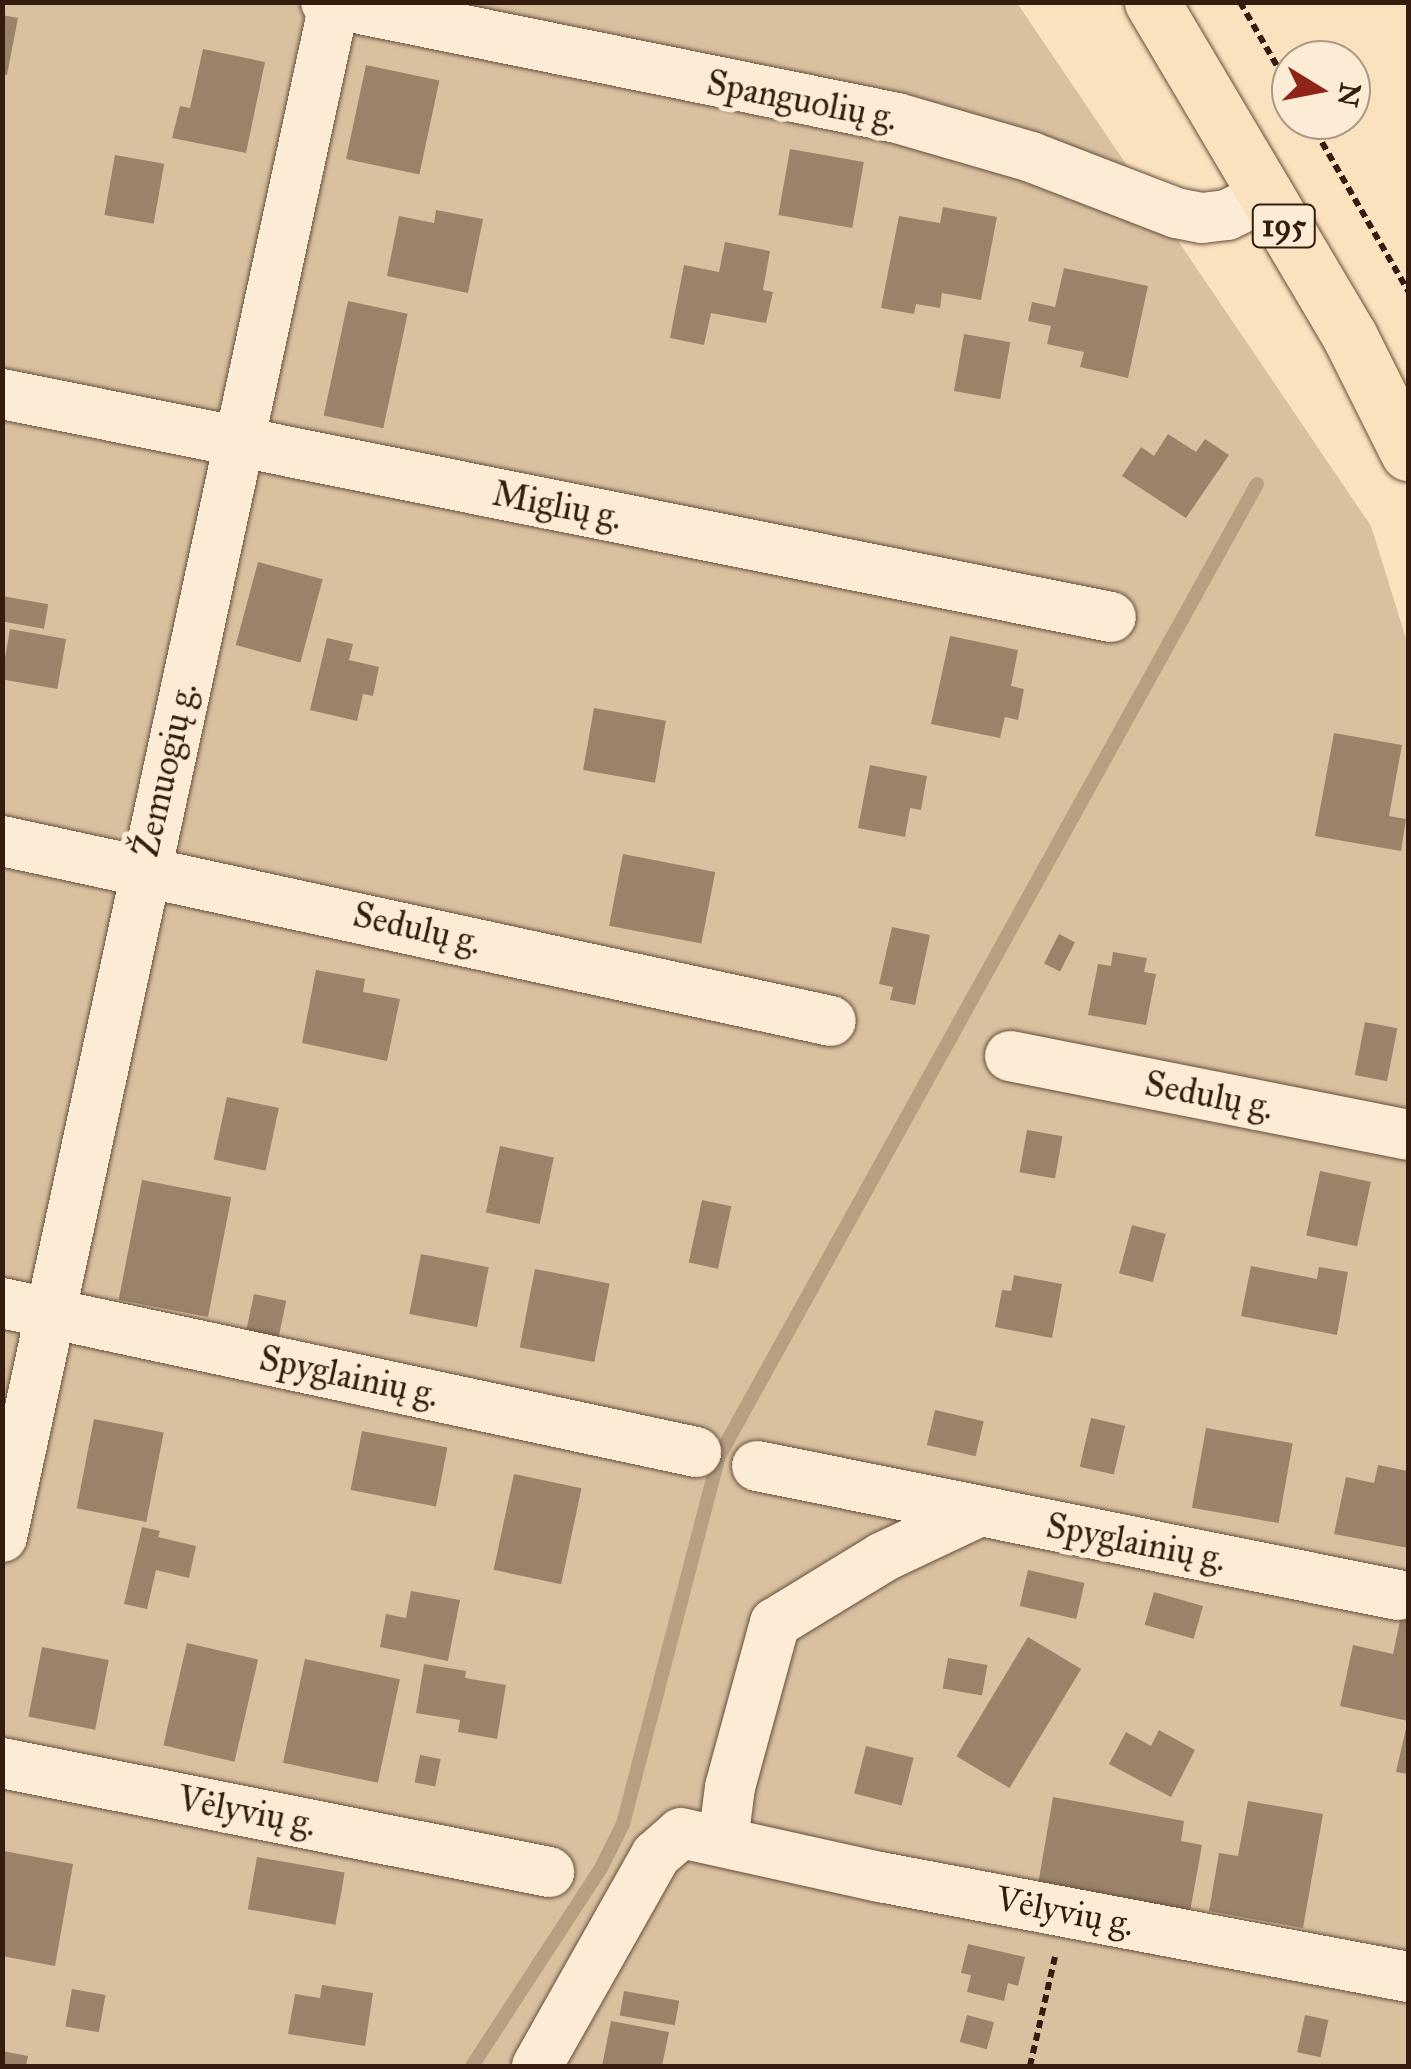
<!DOCTYPE html>
<meta charset="utf-8">
<style>
body{margin:0}
#map{position:relative;width:1411px;height:2069px;overflow:hidden;background:#fbe2be;font-family:"IM FELL Great Primer",serif}
div>[style]{position:absolute}
.green>*{inset:0;background:#d9c1a0}
.stream>*{height:14px;margin:-7px;padding:0 7px;transform-origin:7px;border-radius:7px;background:#b79f82}
.building>*{inset:0;background:#9b836a;transform-origin:0 0}
.path>*{height:6px;margin-top:-3px;transform-origin:0;background:repeating-linear-gradient(90deg,#341d0f 0 8px,transparent 0 13px)}
.roads{filter:drop-shadow(0 0 2px #664e3b) drop-shadow(0 0 2px #664e3b)}
.street>*{height:50px;margin:-25px;padding:0 25px;transform-origin:25px;border-radius:25px;background:#fcecd5}
.primary>*{height:55px;margin:-27.5px;padding:0 27.5px;transform-origin:27.5px;border-radius:27.5px;background:#fbe2be}
span{translate:-50% -50%;white-space:nowrap;text-align:center;line-height:1.15;-webkit-text-stroke:10px #fcecd5;paint-order:stroke}
.shield-label span{padding:2px 8px;background:#fcecd5;border:2px solid;border-radius:8px;-webkit-text-stroke-width:0}
.shield-label{font-size:32px;color:#341d0f;font-weight:700}
.street-label{font-size:35px;color:#341d0f}
.frame{position:absolute;inset:0;border:5px solid #341d0f;pointer-events:none}
.north{position:absolute;left:1271px;top:40px;width:100px;height:100px;box-sizing:border-box;background:#fcecd5;border:2px solid #ac9986;border-radius:50%;rotate:100deg;font-size:28px;font-weight:700;line-height:40px;text-align:center;color:#341d0f}
.north::after{content:'';display:block;margin:auto;width:35px;height:45px;background:#8f2418;clip-path:polygon(50% 0,100% 100%,50% 72%,0 100%)}
</style>
<div id="map">
<div class="green">
<i style="clip-path:polygon(3px 3px,1017px 3px,1371px 526px,1408px 645px,1408px 2066px,3px 2066px)"></i>
</div>
<div class="stream">
<i style="left:472px;top:2066px;width:236px;rotate:-56.9deg"></i>
<i style="left:601px;top:1868px;width:49px;rotate:-63.4deg"></i>
<i style="left:623px;top:1824px;width:378px;rotate:-75.4deg"></i>
<i style="left:718px;top:1458px;width:1113px;rotate:-61.04deg"></i>
</div>
<div class="building">
<i style="clip-path:polygon(2px 15px,18px 18px,7px 75px,2px 74px)"></i>
<i style="clip-path:polygon(203px 49px,265px 62px,246px 153px,172px 138px,180px 106px,190px 108px)"></i>
<i style="left:366px;top:65px;width:75px;height:96px;rotate:12deg"></i>
<i style="left:790px;top:149px;width:75px;height:67px;rotate:10deg"></i>
<i style="left:115px;top:155px;width:50px;height:61px;rotate:10deg"></i>
<i style="clip-path:polygon(943px 207px,997px 217px,981px 300px,942px 293px,940px 308px,916px 304px,914px 314px,881px 308px,899px 216px,940px 223px)"></i>
<i style="clip-path:polygon(436px 210px,483px 219px,468px 293px,387px 276px,399px 216px,434px 223px)"></i>
<i style="clip-path:polygon(725px 242px,770px 251px,763px 290px,773px 292px,766px 323px,711px 313px,704px 345px,670px 338px,684px 265px,719px 272px)"></i>
<i style="clip-path:polygon(1064px 268px,1148px 286px,1128px 378px,1080px 367px,1084px 352px,1047px 344px,1051px 326px,1028px 321px,1032px 302px,1055px 307px)"></i>
<i style="left:348px;top:301px;width:61px;height:117px;rotate:12deg"></i>
<i style="left:964px;top:334px;width:47px;height:58px;rotate:10deg"></i>
<i style="clip-path:polygon(1168px 434px,1196px 452px,1205px 439px,1229px 455px,1186px 518px,1122px 476px,1141px 447px,1154px 456px)"></i>
<i style="left:258px;top:562px;width:67px;height:86px;rotate:15deg"></i>
<i style="left:2px;top:596px;width:47px;height:25px;rotate:10deg"></i>
<i style="left:10px;top:629px;width:57px;height:51px;rotate:10deg"></i>
<i style="clip-path:polygon(950px 636px,1018px 650px,1011px 686px,1024px 689px,1018px 720px,1005px 717px,1000px 738px,931px 724px)"></i>
<i style="clip-path:polygon(327px 638px,353px 644px,349px 660px,379px 667px,373px 696px,363px 694px,357px 721px,310px 710px)"></i>
<i style="left:594px;top:708px;width:73px;height:63px;rotate:10deg"></i>
<i style="clip-path:polygon(1334px 733px,1402px 745px,1389px 816px,1406px 819px,1401px 851px,1315px 836px)"></i>
<i style="clip-path:polygon(870px 765px,927px 776px,921px 810px,910px 808px,905px 837px,858px 828px)"></i>
<i style="left:623px;top:854px;width:94px;height:73px;rotate:11deg"></i>
<i style="clip-path:polygon(892px 927px,930px 935px,915px 1005px,890px 1000px,893px 987px,879px 984px)"></i>
<i style="left:1059px;top:934px;width:18px;height:33px;rotate:27deg"></i>
<i style="clip-path:polygon(1113px 952px,1147px 958px,1144px 972px,1156px 974px,1146px 1025px,1088px 1015px,1098px 964px,1111px 966px)"></i>
<i style="clip-path:polygon(316px 970px,365px 979px,363px 992px,400px 999px,387px 1061px,302px 1043px)"></i>
<i style="left:1365px;top:1022px;width:33px;height:54px;rotate:11deg"></i>
<i style="left:227px;top:1097px;width:53px;height:64px;rotate:12deg"></i>
<i style="left:1027px;top:1130px;width:36px;height:43px;rotate:10deg"></i>
<i style="left:500px;top:1146px;width:55px;height:68px;rotate:12deg"></i>
<i style="left:1320px;top:1171px;width:52px;height:66px;rotate:12deg"></i>
<i style="left:142px;top:1180px;width:91px;height:122px;rotate:11deg"></i>
<i style="left:702px;top:1200px;width:30px;height:64px;rotate:12deg"></i>
<i style="left:1132px;top:1225px;width:35px;height:50px;rotate:15deg"></i>
<i style="left:421px;top:1254px;width:69px;height:61px;rotate:11deg"></i>
<i style="clip-path:polygon(1251px 1266px,1317px 1279px,1319px 1267px,1348px 1272px,1337px 1335px,1241px 1316px)"></i>
<i style="left:535px;top:1269px;width:76px;height:80px;rotate:11deg"></i>
<i style="clip-path:polygon(1014px 1275px,1062px 1284px,1052px 1338px,995px 1327px,1002px 1290px,1011px 1291px)"></i>
<i style="left:254px;top:1294px;width:33px;height:44px;rotate:12deg"></i>
<i style="left:935px;top:1410px;width:50px;height:36px;rotate:13deg"></i>
<i style="left:1091px;top:1418px;width:35px;height:50px;rotate:13deg"></i>
<i style="left:94px;top:1419px;width:71px;height:91px;rotate:11deg"></i>
<i style="left:1206px;top:1428px;width:88px;height:81px;rotate:10deg"></i>
<i style="left:362px;top:1431px;width:87px;height:60px;rotate:11deg"></i>
<i style="clip-path:polygon(1378px 1465px,1408px 1471px,1408px 1548px,1334px 1534px,1346px 1477px,1374px 1483px)"></i>
<i style="left:514px;top:1474px;width:69px;height:98px;rotate:12deg"></i>
<i style="clip-path:polygon(142px 1527px,160px 1531px,158px 1537px,196px 1546px,189px 1578px,156px 1570px,147px 1609px,124px 1604px)"></i>
<i style="left:1028px;top:1570px;width:58px;height:37px;rotate:13deg"></i>
<i style="clip-path:polygon(411px 1591px,460px 1600px,448px 1661px,380px 1647px,386px 1614px,406px 1618px)"></i>
<i style="left:1154px;top:1592px;width:51px;height:34px;rotate:16deg"></i>
<i style="clip-path:polygon(1402px 1611px,1408px 1613px,1408px 1721px,1340px 1706px,1353px 1645px,1393px 1654px)"></i>
<i style="left:1028px;top:1637px;width:62px;height:139px;rotate:31deg"></i>
<i style="left:187px;top:1643px;width:73px;height:105px;rotate:13deg"></i>
<i style="left:42px;top:1647px;width:68px;height:71px;rotate:11deg"></i>
<i style="left:948px;top:1658px;width:40px;height:31px;rotate:10deg"></i>
<i style="left:305px;top:1659px;width:97px;height:106px;rotate:12deg"></i>
<i style="clip-path:polygon(424px 1664px,466px 1671px,465px 1678px,506px 1685px,497px 1739px,458px 1732px,460px 1720px,416px 1713px)"></i>
<i style="clip-path:polygon(1407px 1724px,1408px 1724px,1408px 1774px,1396px 1772px)"></i>
<i style="clip-path:polygon(1159px 1730px,1195px 1750px,1171px 1797px,1109px 1764px,1126px 1732px,1151px 1746px)"></i>
<i style="left:866px;top:1746px;width:49px;height:49px;rotate:14deg"></i>
<i style="left:420px;top:1755px;width:21px;height:28px;rotate:11deg"></i>
<i style="clip-path:polygon(1053px 1797px,1184px 1821px,1181px 1841px,1202px 1845px,1190px 1912px,1038px 1885px)"></i>
<i style="clip-path:polygon(1248px 1801px,1323px 1814px,1303px 1928px,1209px 1911px,1219px 1853px,1238px 1856px)"></i>
<i style="clip-path:polygon(4px 1851px,73px 1864px,55px 1966px,2px 1956px)"></i>
<i style="left:257px;top:1857px;width:89px;height:53px;rotate:10deg"></i>
<i style="clip-path:polygon(968px 1944px,1025px 1957px,1018px 1986px,1008px 1983px,1004px 2001px,967px 1992px,971px 1975px,961px 1973px)"></i>
<i style="clip-path:polygon(322px 1985px,373px 1993px,365px 2046px,288px 2034px,295px 1994px,320px 1998px)"></i>
<i style="left:72px;top:1989px;width:34px;height:38px;rotate:10deg"></i>
<i style="left:624px;top:1991px;width:56px;height:25px;rotate:10deg"></i>
<i style="left:967px;top:2015px;width:28px;height:28px;rotate:15deg"></i>
<i style="left:1305px;top:2015px;width:24px;height:38px;rotate:12deg"></i>
<i style="clip-path:polygon(611px 2021px,669px 2032px,662px 2066px,602px 2066px)"></i>
<i style="clip-path:polygon(2px 2051px,28px 2056px,26px 2066px,2px 2066px)"></i>
</div>
<div class="path">
<i style="left:1240px;top:2px;width:102px;rotate:59.9deg"></i>
<i style="left:1309px;top:120px;width:198px;rotate:59.9deg"></i>
<i style="left:1030px;top:2066px;width:112px;rotate:-77.1deg"></i>
</div>
<div class="roads">
<div class="street">
<i style="left:326px;top:2px;width:583px;rotate:11.48deg"></i>
<i style="left:897px;top:118px;width:140px;rotate:16.2deg"></i>
<i style="left:1031px;top:157px;width:155px;rotate:21.1deg"></i>
<i style="left:1176px;top:213px;width:26px;rotate:11deg"></i>
<i style="left:1202px;top:218px;width:25px;rotate:-7deg"></i>
<i style="left:1227px;top:215px;width:43px;rotate:-26deg"></i>
<i style="left:2px;top:394px;width:1131px;rotate:11.37deg"></i>
<i style="left:2px;top:841px;width:848px;rotate:12.25deg"></i>
<i style="left:1010px;top:1056px;width:406px;rotate:11.2deg"></i>
<i style="left:2px;top:1303px;width:710px;rotate:12.12deg"></i>
<i style="left:757px;top:1466px;width:654px;rotate:11.38deg"></i>
<i style="left:2px;top:1537px;width:1569px;rotate:-77.78deg"></i>
<i style="left:2px;top:1763px;width:558px;rotate:11.27deg"></i>
<i style="left:723px;top:1841px;width:54px;rotate:-82.6deg"></i>
<i style="left:730px;top:1787px;width:170px;rotate:-74.7deg"></i>
<i style="left:775px;top:1623px;width:127px;rotate:-31.4deg"></i>
<i style="left:883px;top:1557px;width:103px;rotate:-25.3deg"></i>
<i style="left:537px;top:2066px;width:242px;rotate:-60.6deg"></i>
<i style="left:656px;top:1855px;width:33px;rotate:-41deg"></i>
<i style="left:681px;top:1833px;width:204px;rotate:12.5deg"></i>
<i style="left:880px;top:1877px;width:537px;rotate:10.72deg"></i>
</div>
<div class="primary">
<i style="left:1152px;top:2px;width:389px;rotate:59.4deg"></i>
<i style="left:1350px;top:337px;width:130px;rotate:63.4deg"></i>
</div>
</div>
<div class="shield-label">
<span style="left:1284px;top:226px">195</span>
</div>
<div class="street-label">
<span style="left:802px;top:101px;rotate:11deg">Spanguolių g.</span>
<span style="left:557px;top:506px;rotate:11deg">Miglių g.</span>
<span style="left:166px;top:770px;rotate:-77deg">Žemuogių g.</span>
<span style="left:417px;top:929px;rotate:13deg">Sedulų g.</span>
<span style="left:1209px;top:1096px;rotate:11deg">Sedulų g.</span>
<span style="left:349px;top:1377px;rotate:12deg">Spyglainių g.</span>
<span style="left:1136px;top:1543px;rotate:11deg">Spyglainių g.</span>
<span style="left:247px;top:1812px;rotate:11deg">Vėlyvių g.</span>
<span style="left:1065px;top:1912px;rotate:11deg">Vėlyvių g.</span>
</div>
<div class="frame"></div>
<div class="north">N</div>
</div>
